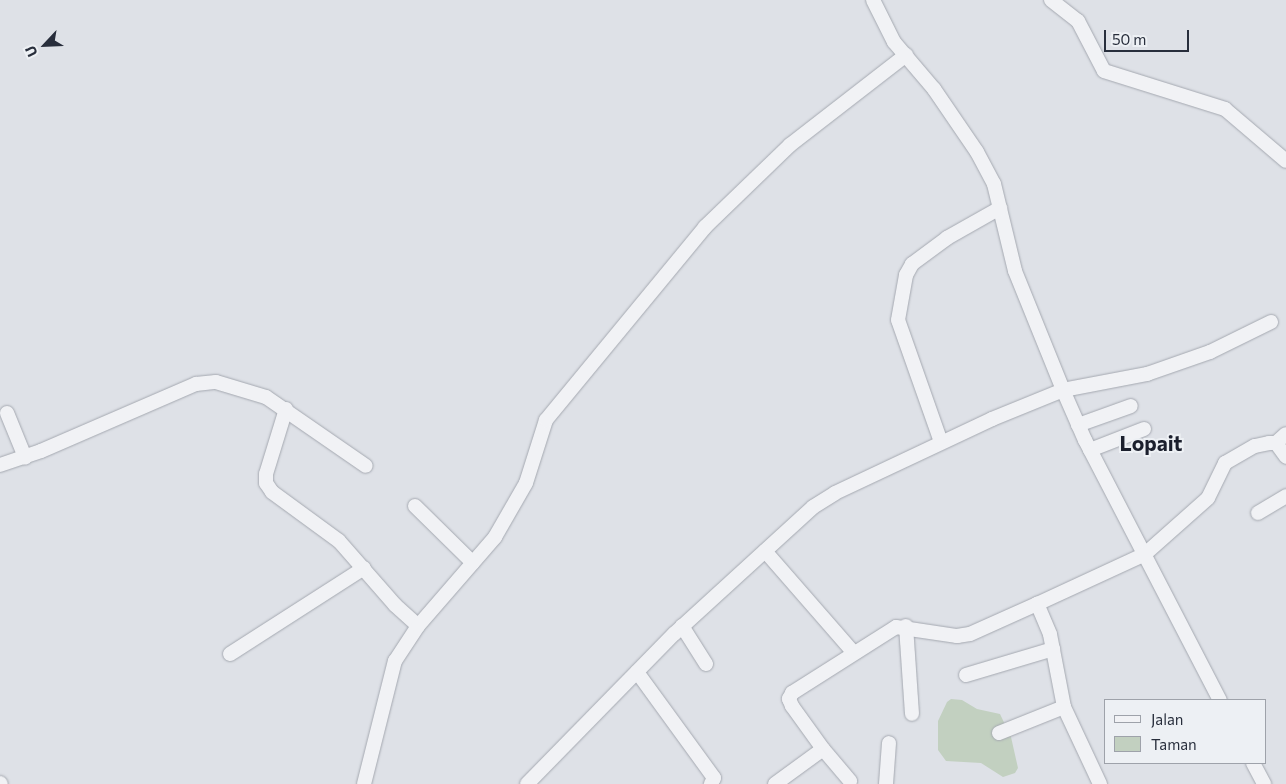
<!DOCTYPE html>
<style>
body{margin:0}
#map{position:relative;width:1286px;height:784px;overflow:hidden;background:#dee1e7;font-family:Commissioner,sans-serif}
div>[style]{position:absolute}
.green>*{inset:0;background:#c2d0c0}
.roads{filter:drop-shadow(0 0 1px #a4a8b0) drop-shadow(0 0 1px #a4a8b0)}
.minor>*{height:14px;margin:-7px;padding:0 7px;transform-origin:7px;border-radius:7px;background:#f1f2f5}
span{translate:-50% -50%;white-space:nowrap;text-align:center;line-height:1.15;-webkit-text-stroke:4px #edf0f4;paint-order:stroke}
.quarter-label{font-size:21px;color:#1b1f2d;font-weight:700}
.legend{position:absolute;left:1104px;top:699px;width:162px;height:65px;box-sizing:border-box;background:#edf0f4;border:1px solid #9ea2aa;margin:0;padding:6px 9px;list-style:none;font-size:15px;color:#282e3c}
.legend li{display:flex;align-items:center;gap:10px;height:25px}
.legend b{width:25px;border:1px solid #9ea2aa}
.north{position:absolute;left:20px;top:20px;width:50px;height:50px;-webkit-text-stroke:4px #edf0f4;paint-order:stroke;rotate:245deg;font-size:14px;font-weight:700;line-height:20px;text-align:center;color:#282e3c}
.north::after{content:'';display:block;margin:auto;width:18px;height:22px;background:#282e3c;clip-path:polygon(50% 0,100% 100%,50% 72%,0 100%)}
.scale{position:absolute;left:1104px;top:30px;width:85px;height:22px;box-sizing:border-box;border:2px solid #282e3c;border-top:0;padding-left:6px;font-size:15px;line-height:18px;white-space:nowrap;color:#282e3c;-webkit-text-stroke:4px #edf0f4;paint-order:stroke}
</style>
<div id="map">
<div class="green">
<i style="clip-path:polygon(951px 699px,962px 700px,977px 709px,1000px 714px,1011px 737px,1018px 768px,1015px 773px,1003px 777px,981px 763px,946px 761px,938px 750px,938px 721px,947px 702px)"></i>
</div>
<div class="roads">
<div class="minor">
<i style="left:873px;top:0;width:47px;rotate:63.4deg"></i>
<i style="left:894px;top:42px;width:62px;rotate:49.6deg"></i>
<i style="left:934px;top:89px;width:76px;rotate:55.7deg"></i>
<i style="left:977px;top:152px;width:36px;rotate:62deg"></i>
<i style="left:994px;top:184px;width:89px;rotate:76.4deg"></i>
<i style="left:1015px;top:271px;width:128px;rotate:68deg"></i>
<i style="left:1063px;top:390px;width:55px;rotate:66.3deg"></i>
<i style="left:1085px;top:440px;width:293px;rotate:62.6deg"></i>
<i style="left:1051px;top:0;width:34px;rotate:38deg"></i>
<i style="left:1078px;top:21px;width:56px;rotate:62.5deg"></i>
<i style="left:1104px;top:71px;width:127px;rotate:17.4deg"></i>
<i style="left:1225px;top:109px;width:80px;rotate:40.4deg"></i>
<i style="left:286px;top:409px;width:68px;rotate:107.1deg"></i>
<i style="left:266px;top:474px;width:9px;rotate:90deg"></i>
<i style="left:266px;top:483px;width:11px;rotate:56deg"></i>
<i style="left:272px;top:492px;width:83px;rotate:36.2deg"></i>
<i style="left:339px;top:541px;width:85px;rotate:48.8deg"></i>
<i style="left:395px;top:605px;width:31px;rotate:42deg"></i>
<i style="left:7px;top:413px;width:48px;rotate:67.8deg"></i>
<i style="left:1078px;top:425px;width:56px;rotate:-19.7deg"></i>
<i style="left:941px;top:442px;width:129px;rotate:-109.4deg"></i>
<i style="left:898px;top:320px;width:46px;rotate:-79.9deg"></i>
<i style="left:906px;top:275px;width:13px;rotate:-61deg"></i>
<i style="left:912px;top:264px;width:44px;rotate:-36.6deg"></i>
<i style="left:947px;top:238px;width:61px;rotate:-29.5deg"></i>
<i style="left:1276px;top:443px;width:13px;rotate:-42deg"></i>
<i style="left:1090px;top:450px;width:58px;rotate:-21.3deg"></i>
<i style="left:0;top:465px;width:43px;rotate:-18.9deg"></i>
<i style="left:41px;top:451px;width:169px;rotate:-23.4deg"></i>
<i style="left:196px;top:384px;width:20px;rotate:-6deg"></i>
<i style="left:216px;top:382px;width:52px;rotate:16.7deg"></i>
<i style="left:266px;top:397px;width:121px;rotate:34.6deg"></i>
<i style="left:415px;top:506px;width:81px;rotate:44.5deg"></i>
<i style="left:1258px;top:513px;width:33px;rotate:-31deg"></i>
<i style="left:765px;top:551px;width:134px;rotate:48.9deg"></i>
<i style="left:682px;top:626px;width:45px;rotate:57.7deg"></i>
<i style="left:906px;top:626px;width:88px;rotate:86.1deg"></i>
<i style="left:230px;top:654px;width:159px;rotate:-32.7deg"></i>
<i style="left:637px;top:672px;width:131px;rotate:54deg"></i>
<i style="left:714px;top:778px;width:7px;rotate:117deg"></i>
<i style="left:966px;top:675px;width:91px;rotate:-16.6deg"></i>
<i style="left:999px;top:733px;width:70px;rotate:-21.8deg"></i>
<i style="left:823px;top:749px;width:42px;rotate:49.8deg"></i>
<i style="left:1253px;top:763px;width:24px;rotate:62deg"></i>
<i style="left:0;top:783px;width:1px;rotate:45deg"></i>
<i style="left:364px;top:784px;width:127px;rotate:-75.9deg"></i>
<i style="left:395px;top:661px;width:42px;rotate:-56.7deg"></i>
<i style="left:418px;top:626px;width:118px;rotate:-49.1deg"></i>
<i style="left:495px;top:537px;width:62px;rotate:-60.1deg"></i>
<i style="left:526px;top:483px;width:66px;rotate:-72.4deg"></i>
<i style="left:546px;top:420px;width:250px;rotate:-50.5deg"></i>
<i style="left:705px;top:227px;width:118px;rotate:-44deg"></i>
<i style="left:790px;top:145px;width:147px;rotate:-37.8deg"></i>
<i style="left:527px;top:784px;width:210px;rotate:-45.6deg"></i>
<i style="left:674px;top:634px;width:188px;rotate:-42.4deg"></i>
<i style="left:813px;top:507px;width:26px;rotate:-32deg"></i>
<i style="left:835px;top:493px;width:174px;rotate:-25.2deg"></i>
<i style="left:992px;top:419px;width:77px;rotate:-22.2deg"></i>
<i style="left:1063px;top:390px;width:86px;rotate:-10.8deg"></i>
<i style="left:1147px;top:374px;width:67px;rotate:-19.2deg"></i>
<i style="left:1210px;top:352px;width:68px;rotate:-26.2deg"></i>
<i style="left:775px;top:784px;width:59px;rotate:-36.1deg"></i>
<i style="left:823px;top:749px;width:53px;rotate:-125.8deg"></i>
<i style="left:792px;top:706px;width:8px;rotate:-113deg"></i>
<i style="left:789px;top:699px;width:7px;rotate:-63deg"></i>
<i style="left:792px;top:693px;width:123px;rotate:-32.4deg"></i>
<i style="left:896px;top:627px;width:62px;rotate:8.4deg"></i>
<i style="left:957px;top:636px;width:13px;rotate:-9deg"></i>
<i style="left:970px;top:634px;width:73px;rotate:-24.1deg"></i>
<i style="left:886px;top:784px;width:41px;rotate:-85.8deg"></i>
<i style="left:1100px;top:784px;width:85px;rotate:-115.1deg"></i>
<i style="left:1064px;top:707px;width:74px;rotate:-100.9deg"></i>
<i style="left:1050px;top:634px;width:33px;rotate:-113deg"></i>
<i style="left:1037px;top:604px;width:119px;rotate:-24.8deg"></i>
<i style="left:1145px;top:554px;width:84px;rotate:-41.6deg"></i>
<i style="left:1208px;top:498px;width:39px;rotate:-64deg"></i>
<i style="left:1225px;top:463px;width:34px;rotate:-30deg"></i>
<i style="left:1255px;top:446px;width:14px;rotate:-12deg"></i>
<i style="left:1269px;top:443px;width:7px"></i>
<i style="left:1276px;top:443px;width:17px;rotate:54deg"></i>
</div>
</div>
<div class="quarter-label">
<span style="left:1151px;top:443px">Lopait</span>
</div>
<ul class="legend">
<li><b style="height:6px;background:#f1f2f5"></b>Jalan</li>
<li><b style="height:14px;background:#c2d0c0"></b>Taman</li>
</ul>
<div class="north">U</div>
<div class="scale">50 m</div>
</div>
